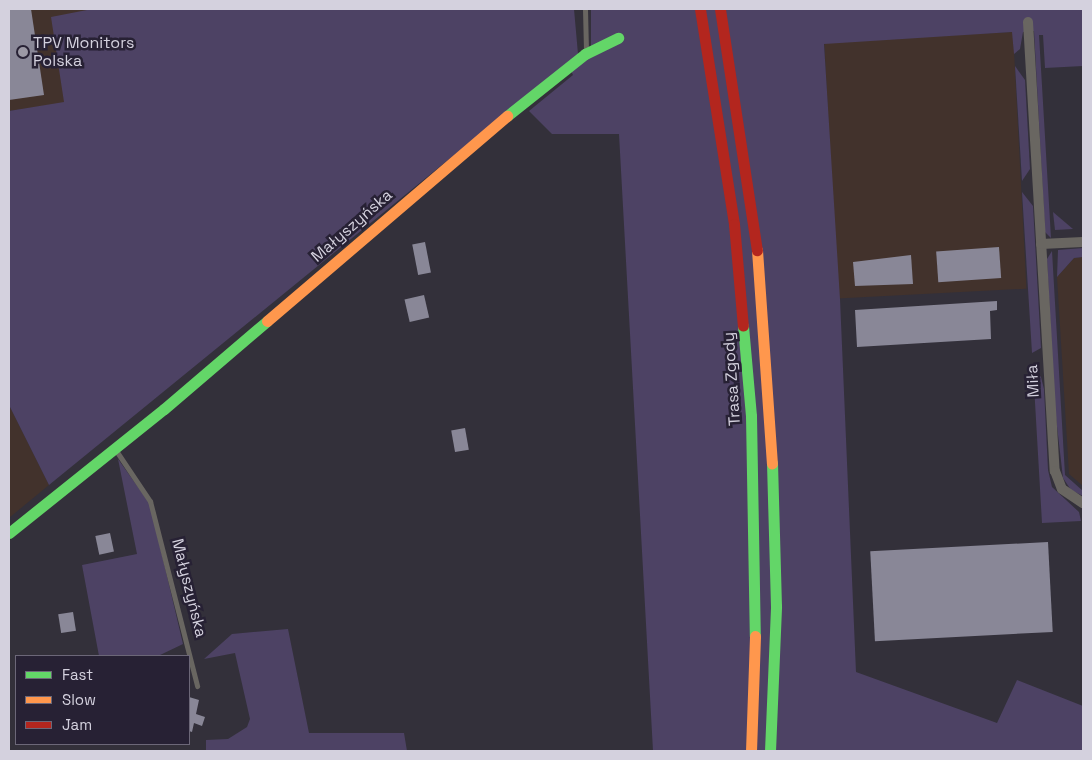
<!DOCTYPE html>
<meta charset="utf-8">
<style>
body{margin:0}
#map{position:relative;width:1092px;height:760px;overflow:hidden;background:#33303a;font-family:"Space Grotesk",sans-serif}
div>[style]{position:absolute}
.industrial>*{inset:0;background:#42322c;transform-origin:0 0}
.green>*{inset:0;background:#4d4264}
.building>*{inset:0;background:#898797;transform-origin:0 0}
.lane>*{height:5px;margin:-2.5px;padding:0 2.5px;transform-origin:2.5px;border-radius:2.5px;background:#696661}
.street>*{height:10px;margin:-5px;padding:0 5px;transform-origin:5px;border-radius:5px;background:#696661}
.fast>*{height:11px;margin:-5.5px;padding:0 5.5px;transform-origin:5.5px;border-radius:5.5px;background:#63d668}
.slow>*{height:11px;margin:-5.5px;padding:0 5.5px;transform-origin:5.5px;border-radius:5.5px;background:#ff974d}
.jam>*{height:11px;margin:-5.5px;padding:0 5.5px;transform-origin:5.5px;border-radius:5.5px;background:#b3261e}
.dots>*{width:14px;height:14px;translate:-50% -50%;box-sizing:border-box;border:2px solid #272134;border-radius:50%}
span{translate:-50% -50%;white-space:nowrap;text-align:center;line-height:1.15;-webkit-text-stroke:5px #272134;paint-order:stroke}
.poi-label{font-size:16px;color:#d4d1de}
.left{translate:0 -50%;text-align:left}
.street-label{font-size:16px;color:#d4d1de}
.frame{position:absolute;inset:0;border:10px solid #d4d1de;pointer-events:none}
.legend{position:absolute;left:15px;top:655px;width:175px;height:90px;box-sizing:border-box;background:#272134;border:1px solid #6c6778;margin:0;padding:6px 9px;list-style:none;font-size:15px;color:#d4d1de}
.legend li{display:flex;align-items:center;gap:10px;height:25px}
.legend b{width:25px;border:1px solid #6c6778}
</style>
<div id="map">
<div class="industrial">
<i style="clip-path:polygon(9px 9px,249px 9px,64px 103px,9px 111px)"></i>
<i style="left:1013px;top:32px;width:257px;height:189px;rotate:87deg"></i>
<i style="clip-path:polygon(1083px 257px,1083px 486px,1069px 474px,1057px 277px,1074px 258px)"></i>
<i style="clip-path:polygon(9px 405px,49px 485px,9px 518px)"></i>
</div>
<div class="green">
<i style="clip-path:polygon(92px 9px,574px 9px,578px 54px,49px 485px,9px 405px,9px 111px,64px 102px,51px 17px)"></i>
<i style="clip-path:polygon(591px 9px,1083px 9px,1083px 66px,1045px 68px,1043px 35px,1039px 35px,1051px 238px,1045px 232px,1034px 31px,1023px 32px,1020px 49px,1014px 54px,1012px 32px,824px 44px,840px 299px,856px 672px,997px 723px,1017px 680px,1083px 706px,1083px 751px,653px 751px,619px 134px,552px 134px,529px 111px,573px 75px,571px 71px,591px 57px)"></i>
<i style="clip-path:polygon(1015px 66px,1025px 80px,1030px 169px,1022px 181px)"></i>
<i style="clip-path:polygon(1022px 192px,1033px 206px,1041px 348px,1032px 353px)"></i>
<i style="clip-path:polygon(1053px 212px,1073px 229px,1055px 230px)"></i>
<i style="clip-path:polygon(1083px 248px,1083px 257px,1074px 258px,1057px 277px,1058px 250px)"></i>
<i style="clip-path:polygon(1052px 251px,1065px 475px,1083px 491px,1083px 496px,1071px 490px,1063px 478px,1055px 409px,1047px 259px)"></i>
<i style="clip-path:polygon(1033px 368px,1041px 377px,1044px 389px,1048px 470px,1052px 487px,1079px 512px,1081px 521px,1042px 523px)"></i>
<i style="clip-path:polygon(118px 459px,150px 504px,183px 644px,158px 656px,99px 656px,82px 565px,137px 554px)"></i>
<i style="clip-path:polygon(288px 629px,309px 733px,404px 733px,407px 751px,206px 751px,206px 740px,228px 739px,247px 727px,250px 719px,235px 653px,204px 659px,232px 634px)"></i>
</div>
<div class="building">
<i style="clip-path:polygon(9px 9px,31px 9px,44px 95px,9px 100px)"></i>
<i style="left:425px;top:242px;width:31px;height:13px;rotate:79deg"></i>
<i style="left:999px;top:247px;width:31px;height:63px;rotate:86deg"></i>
<i style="clip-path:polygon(911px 255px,913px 284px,855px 286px,853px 262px)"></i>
<i style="left:424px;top:295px;width:23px;height:20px;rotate:77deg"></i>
<i style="clip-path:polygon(997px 301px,997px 310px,990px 311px,991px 339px,857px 347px,855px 310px)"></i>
<i style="left:465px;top:428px;width:22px;height:14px;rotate:80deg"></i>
<i style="left:110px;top:533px;width:19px;height:15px;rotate:78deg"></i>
<i style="left:1048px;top:542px;width:90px;height:178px;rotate:87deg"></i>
<i style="left:73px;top:612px;width:19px;height:15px;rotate:81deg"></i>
<i style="clip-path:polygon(189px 697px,199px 700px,196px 714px,205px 717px,202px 726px,194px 723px,192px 732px,189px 731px)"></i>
</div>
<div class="lane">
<i style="left:585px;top:9px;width:42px;rotate:88.6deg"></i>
<i style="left:115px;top:449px;width:63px;rotate:56.1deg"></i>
<i style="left:150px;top:501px;width:191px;rotate:75.7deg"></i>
</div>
<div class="street">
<i style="left:1028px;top:22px;width:450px;rotate:86.6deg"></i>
<i style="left:1055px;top:471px;width:19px;rotate:69deg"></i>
<i style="left:1062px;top:489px;width:25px;rotate:34deg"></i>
<i style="left:1041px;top:244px;width:42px;rotate:-2.7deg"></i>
</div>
<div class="fast">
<i style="left:507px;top:116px;width:100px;rotate:-38.5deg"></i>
<i style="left:585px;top:54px;width:37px;rotate:-26deg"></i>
<i style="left:743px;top:326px;width:90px;rotate:84.9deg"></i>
<i style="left:751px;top:416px;width:220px;rotate:89deg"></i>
<i style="left:9px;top:533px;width:198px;rotate:-38.7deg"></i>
<i style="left:164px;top:409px;width:135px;rotate:-40.5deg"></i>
<i style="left:770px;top:751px;width:145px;rotate:-87.6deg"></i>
<i style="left:776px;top:606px;width:143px;rotate:-91.6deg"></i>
</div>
<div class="slow">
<i style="left:757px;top:250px;width:214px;rotate:86deg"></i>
<i style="left:267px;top:321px;width:316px;rotate:-40.5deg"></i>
<i style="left:751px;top:751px;width:115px;rotate:-88deg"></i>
</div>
<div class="jam">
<i style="left:700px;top:9px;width:218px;rotate:81deg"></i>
<i style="left:734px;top:224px;width:102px;rotate:85deg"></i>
<i style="left:720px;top:9px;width:244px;rotate:81.3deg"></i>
</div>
<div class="dots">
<i style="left:23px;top:52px;background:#9c99a5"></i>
</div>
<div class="poi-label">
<span class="left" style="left:33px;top:52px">TPV Monitors<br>Polska</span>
</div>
<div class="street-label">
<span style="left:352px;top:226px;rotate:-41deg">Małyszyńska</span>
<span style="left:732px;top:379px;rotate:-94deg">Trasa Zgody</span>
<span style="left:1033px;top:381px;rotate:-93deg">Miła</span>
<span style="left:189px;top:588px;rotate:76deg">Małyszyńska</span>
</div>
<div class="frame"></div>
<ul class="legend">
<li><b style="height:6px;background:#63d668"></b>Fast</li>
<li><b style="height:6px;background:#ff974d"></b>Slow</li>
<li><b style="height:6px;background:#b3261e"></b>Jam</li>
</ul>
</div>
